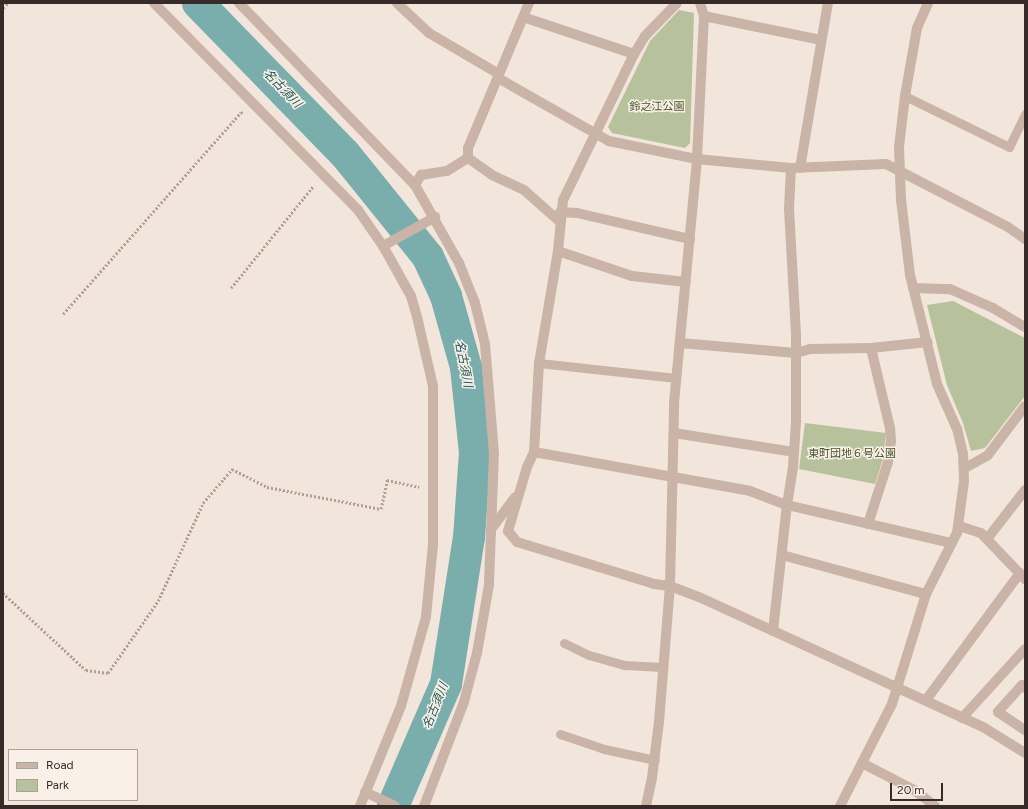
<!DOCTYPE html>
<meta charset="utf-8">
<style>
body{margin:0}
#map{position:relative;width:1028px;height:809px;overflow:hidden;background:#f2e5db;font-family:Figtree,"Noto Sans JP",sans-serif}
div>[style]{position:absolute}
.green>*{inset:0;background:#b7c19b}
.river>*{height:32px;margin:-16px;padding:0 16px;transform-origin:16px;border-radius:16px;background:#7aaeac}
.path>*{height:2.5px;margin-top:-1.25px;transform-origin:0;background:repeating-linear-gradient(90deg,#b59e91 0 2px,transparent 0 4px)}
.service>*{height:9px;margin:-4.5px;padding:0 4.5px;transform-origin:4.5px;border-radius:4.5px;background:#cab4a7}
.minor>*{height:10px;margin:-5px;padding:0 5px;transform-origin:5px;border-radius:5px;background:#cab4a7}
span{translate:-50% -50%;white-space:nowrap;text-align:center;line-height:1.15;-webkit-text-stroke:3px #f9f0e8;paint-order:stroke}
.park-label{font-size:11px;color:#49542c}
.water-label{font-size:12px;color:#1d5756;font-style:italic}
.frame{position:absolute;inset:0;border:4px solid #362b28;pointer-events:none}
.legend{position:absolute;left:8px;top:749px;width:130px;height:52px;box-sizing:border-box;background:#f9f0e8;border:1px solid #aba19b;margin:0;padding:5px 7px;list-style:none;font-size:12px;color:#362b28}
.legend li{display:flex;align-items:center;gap:8px;height:20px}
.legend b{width:20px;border:1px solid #aba19b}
.scale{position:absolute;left:890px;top:783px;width:53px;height:18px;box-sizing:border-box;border:2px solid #362b28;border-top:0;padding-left:5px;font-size:12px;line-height:14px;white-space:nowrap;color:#362b28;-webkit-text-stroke:3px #f9f0e8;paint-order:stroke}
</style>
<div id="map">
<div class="green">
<i style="clip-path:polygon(679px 10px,694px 13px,690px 143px,685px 148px,612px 133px,608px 127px,650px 41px)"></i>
<i style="clip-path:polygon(953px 301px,1025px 338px,1025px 396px,985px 448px,971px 451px,963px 423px,947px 385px,927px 305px)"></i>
<i style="clip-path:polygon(805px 423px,886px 433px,883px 459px,875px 484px,799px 469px)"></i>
</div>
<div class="river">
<i style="left:198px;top:3px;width:211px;rotate:45.8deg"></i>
<i style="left:345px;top:154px;width:132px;rotate:51.1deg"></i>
<i style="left:428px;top:257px;width:43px;rotate:65.2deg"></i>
<i style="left:446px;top:296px;width:74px;rotate:74.3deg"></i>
<i style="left:466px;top:367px;width:85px;rotate:84deg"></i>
<i style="left:475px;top:452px;width:85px;rotate:94deg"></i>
<i style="left:469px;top:537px;width:149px;rotate:98.9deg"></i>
<i style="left:446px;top:684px;width:133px;rotate:113.5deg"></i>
</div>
<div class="path">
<i style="left:3px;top:8px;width:7px;rotate:-45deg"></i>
<i style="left:231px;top:288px;width:132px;rotate:-51.1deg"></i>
<i style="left:63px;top:314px;width:269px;rotate:-48.6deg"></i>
<i style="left:241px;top:112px;width:2px;rotate:27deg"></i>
<i style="left:3px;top:593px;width:113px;rotate:42.9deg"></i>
<i style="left:86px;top:670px;width:22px;rotate:8deg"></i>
<i style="left:108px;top:673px;width:88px;rotate:-55.2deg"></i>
<i style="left:158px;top:601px;width:108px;rotate:-65.3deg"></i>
<i style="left:203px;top:503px;width:45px;rotate:-49.5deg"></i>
<i style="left:232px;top:469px;width:39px;rotate:27deg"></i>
<i style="left:267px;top:487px;width:116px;rotate:10.9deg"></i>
<i style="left:381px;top:509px;width:30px;rotate:-78deg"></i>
<i style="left:387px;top:480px;width:33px;rotate:12deg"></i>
</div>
<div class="service">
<i style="left:905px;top:96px;width:116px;rotate:26.1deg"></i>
<i style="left:1009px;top:147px;width:37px;rotate:-64deg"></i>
<i style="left:539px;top:363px;width:138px;rotate:6.2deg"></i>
<i style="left:564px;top:643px;width:28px;rotate:26deg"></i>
<i style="left:589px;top:655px;width:37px;rotate:16deg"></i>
<i style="left:625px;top:665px;width:37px;rotate:3deg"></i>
<i style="left:560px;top:734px;width:46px;rotate:18.8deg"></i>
<i style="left:604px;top:749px;width:52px;rotate:12.2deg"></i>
</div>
<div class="minor">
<i style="left:154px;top:3px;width:291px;rotate:45.4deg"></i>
<i style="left:358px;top:210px;width:44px;rotate:55.2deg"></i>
<i style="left:383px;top:246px;width:57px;rotate:60.8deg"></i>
<i style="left:411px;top:296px;width:26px;rotate:74deg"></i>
<i style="left:418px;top:321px;width:67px;rotate:77deg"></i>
<i style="left:433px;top:386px;width:159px;rotate:90deg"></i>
<i style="left:433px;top:545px;width:72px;rotate:95.6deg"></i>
<i style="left:426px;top:617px;width:92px;rotate:105.7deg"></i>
<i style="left:401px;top:706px;width:108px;rotate:112.3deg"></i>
<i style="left:239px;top:3px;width:253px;rotate:46deg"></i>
<i style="left:415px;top:185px;width:90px;rotate:60.6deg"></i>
<i style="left:459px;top:263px;width:43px;rotate:68.2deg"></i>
<i style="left:475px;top:303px;width:42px;rotate:76.3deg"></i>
<i style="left:485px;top:344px;width:109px;rotate:85.3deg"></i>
<i style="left:494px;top:453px;width:132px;rotate:92.2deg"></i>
<i style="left:489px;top:585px;width:69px;rotate:100deg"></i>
<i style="left:477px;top:653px;width:51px;rotate:104.9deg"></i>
<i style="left:464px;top:702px;width:111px;rotate:111deg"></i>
<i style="left:397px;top:3px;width:44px;rotate:43.2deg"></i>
<i style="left:429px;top:33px;width:81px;rotate:30.4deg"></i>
<i style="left:529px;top:3px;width:157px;rotate:112.8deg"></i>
<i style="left:468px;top:148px;width:10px;rotate:90deg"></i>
<i style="left:468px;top:158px;width:29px;rotate:35deg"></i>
<i style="left:492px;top:175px;width:35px;rotate:25deg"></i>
<i style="left:524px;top:190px;width:48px;rotate:41.6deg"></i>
<i style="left:677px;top:3px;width:46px;rotate:134.1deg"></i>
<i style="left:645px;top:36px;width:21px;rotate:121deg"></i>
<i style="left:634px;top:54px;width:162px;rotate:115.9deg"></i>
<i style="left:563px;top:200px;width:51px;rotate:95.6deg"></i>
<i style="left:558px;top:251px;width:114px;rotate:99.6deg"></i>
<i style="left:539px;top:363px;width:89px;rotate:93.2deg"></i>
<i style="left:534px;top:452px;width:17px;rotate:115deg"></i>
<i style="left:527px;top:467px;width:67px;rotate:106.5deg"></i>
<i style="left:508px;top:531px;width:14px;rotate:51deg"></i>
<i style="left:517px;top:542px;width:143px;rotate:17deg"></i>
<i style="left:654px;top:584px;width:16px;rotate:7deg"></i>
<i style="left:670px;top:586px;width:31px;rotate:21deg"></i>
<i style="left:699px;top:597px;width:312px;rotate:24.6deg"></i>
<i style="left:983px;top:727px;width:49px;rotate:31.8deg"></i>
<i style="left:704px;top:16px;width:119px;rotate:11.6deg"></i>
<i style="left:523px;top:17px;width:117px;rotate:18.4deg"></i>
<i style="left:498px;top:78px;width:128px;rotate:29.6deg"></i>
<i style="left:609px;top:141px;width:90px;rotate:11.6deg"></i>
<i style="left:697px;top:159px;width:94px;rotate:5.5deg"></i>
<i style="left:791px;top:168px;width:95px;rotate:-2.4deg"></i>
<i style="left:886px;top:164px;width:137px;rotate:27.3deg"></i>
<i style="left:1008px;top:227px;width:21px;rotate:35deg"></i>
<i style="left:800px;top:168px;width:167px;rotate:-80.4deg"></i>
<i style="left:415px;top:185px;width:12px;rotate:-59deg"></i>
<i style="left:421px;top:175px;width:26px;rotate:-9deg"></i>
<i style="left:447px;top:171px;width:25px;rotate:-32deg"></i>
<i style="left:560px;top:212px;width:17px;rotate:3deg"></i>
<i style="left:577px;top:213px;width:116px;rotate:13deg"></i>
<i style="left:383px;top:246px;width:60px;rotate:-29.1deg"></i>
<i style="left:558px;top:251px;width:78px;rotate:18.7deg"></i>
<i style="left:632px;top:276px;width:54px;rotate:6.3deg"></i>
<i style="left:913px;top:288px;width:37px;rotate:2deg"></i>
<i style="left:950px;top:289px;width:47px;rotate:23.8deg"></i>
<i style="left:993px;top:308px;width:37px;rotate:31deg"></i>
<i style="left:680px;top:343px;width:116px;rotate:4.9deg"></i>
<i style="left:796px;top:353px;width:15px;rotate:-16deg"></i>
<i style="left:810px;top:349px;width:61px;rotate:-0.9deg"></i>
<i style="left:871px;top:348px;width:57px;rotate:-6deg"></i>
<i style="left:674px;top:433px;width:121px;rotate:9deg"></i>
<i style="left:534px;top:452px;width:219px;rotate:10.2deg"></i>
<i style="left:750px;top:491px;width:40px;rotate:21deg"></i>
<i style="left:787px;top:505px;width:169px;rotate:13deg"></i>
<i style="left:965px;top:468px;width:26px;rotate:-29deg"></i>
<i style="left:988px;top:455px;width:61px;rotate:-52.9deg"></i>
<i style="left:868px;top:524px;width:65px;rotate:-72.1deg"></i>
<i style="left:888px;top:462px;width:21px;rotate:-82deg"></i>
<i style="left:891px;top:441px;width:13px;rotate:-94deg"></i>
<i style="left:890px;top:428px;width:82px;rotate:-103.4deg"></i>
<i style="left:959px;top:526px;width:23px;rotate:18deg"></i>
<i style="left:981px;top:533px;width:64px;rotate:46.3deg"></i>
<i style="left:492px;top:528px;width:39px;rotate:-53deg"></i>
<i style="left:987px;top:539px;width:62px;rotate:-52.2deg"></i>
<i style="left:782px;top:555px;width:149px;rotate:15.2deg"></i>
<i style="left:773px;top:631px;width:127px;rotate:-83.7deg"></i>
<i style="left:787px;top:505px;width:38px;rotate:-81deg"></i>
<i style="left:793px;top:467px;width:45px;rotate:-86.2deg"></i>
<i style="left:796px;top:422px;width:88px;rotate:-90deg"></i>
<i style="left:796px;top:334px;width:125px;rotate:-93.2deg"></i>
<i style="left:789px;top:209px;width:41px;rotate:-87.2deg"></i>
<i style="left:1025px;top:688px;width:4px;rotate:-135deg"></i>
<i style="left:1022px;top:685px;width:36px;rotate:132deg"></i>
<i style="left:998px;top:712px;width:32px;rotate:34deg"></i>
<i style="left:926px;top:700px;width:158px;rotate:-53.5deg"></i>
<i style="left:962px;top:718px;width:93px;rotate:-47.6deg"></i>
<i style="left:862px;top:763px;width:59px;rotate:27.4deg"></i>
<i style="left:914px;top:790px;width:26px;rotate:37deg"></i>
<i style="left:365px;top:792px;width:33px;rotate:25deg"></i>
<i style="left:646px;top:806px;width:29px;rotate:-78deg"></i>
<i style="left:652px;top:778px;width:56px;rotate:-82.9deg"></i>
<i style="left:659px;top:722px;width:136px;rotate:-85.4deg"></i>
<i style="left:670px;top:586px;width:183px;rotate:-88.7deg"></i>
<i style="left:674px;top:403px;width:245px;rotate:-84.6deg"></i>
<i style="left:697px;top:159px;width:143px;rotate:-87.2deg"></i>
<i style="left:704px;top:16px;width:14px;rotate:-107deg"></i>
<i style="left:840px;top:806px;width:114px;rotate:-63deg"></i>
<i style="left:892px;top:704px;width:115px;rotate:-72.8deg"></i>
<i style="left:926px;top:594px;width:68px;rotate:-63.1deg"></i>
<i style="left:957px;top:533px;width:52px;rotate:-82.3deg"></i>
<i style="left:964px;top:481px;width:27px;rotate:-92deg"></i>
<i style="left:963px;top:454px;width:26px;rotate:-103deg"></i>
<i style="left:957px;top:429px;width:49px;rotate:-114deg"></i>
<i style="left:937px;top:384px;width:112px;rotate:-103.9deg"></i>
<i style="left:910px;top:275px;width:76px;rotate:-96.8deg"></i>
<i style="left:901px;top:200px;width:53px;rotate:-92.2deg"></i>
<i style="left:899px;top:147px;width:51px;rotate:-83.3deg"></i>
<i style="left:905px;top:96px;width:69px;rotate:-80deg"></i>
<i style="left:917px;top:28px;width:27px;rotate:-66deg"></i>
</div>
<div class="park-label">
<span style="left:657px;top:107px">鈴之江公園</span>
<span style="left:852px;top:454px">東町団地６号公園</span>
</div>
<div class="water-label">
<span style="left:282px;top:89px;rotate:46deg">名古須川</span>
<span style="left:463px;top:364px;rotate:79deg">名古須川</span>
<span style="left:436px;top:706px;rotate:-68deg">名古須川</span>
</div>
<div class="frame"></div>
<ul class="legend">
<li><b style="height:5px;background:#cab4a7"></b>Road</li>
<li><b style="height:11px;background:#b7c19b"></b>Park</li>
</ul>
<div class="scale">20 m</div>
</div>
